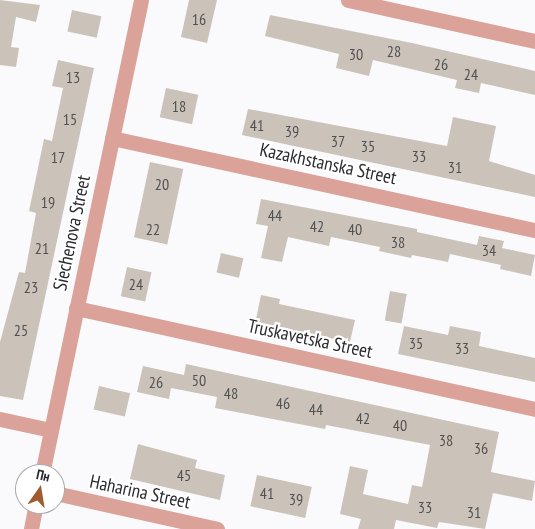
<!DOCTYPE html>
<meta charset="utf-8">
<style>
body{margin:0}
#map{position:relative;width:535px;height:529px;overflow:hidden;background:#fafafd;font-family:"PT Sans Narrow",sans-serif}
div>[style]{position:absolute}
.building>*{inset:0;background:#cbc3b9;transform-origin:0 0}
.minor>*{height:15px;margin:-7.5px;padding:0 7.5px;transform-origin:7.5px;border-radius:7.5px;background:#daa299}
span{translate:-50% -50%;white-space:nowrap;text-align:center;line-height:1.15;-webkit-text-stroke:4.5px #fff;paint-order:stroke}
.number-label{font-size:16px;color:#525152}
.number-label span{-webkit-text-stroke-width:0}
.street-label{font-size:19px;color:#2a2b30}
.north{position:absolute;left:15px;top:464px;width:50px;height:50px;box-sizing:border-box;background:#fff;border:1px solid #aaaaac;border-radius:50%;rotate:13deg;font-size:14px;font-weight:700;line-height:20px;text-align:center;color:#2a2b30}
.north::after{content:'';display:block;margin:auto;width:18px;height:22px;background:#a05b2e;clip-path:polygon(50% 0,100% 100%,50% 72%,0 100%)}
</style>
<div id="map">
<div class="building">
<i style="clip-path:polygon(0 0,40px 5px,36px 22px,16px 17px,11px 47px,19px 48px,16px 67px,0 65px)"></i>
<i style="clip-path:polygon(189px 0,217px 0,207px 43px,181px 37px)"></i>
<i style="left:72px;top:10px;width:30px;height:22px;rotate:12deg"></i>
<i style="clip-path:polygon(270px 15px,412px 43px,535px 71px,535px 95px,481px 83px,479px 93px,455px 88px,457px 80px,373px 60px,369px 76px,336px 68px,339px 54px,265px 36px)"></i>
<i style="clip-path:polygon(58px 60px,94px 68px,23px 400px,0 396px,0 342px,19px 272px,25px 273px,36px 213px,29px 211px,44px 139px,52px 141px,63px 88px,52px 86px)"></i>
<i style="left:166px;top:88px;width:33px;height:30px;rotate:12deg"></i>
<i style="clip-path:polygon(248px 109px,447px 146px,453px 117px,496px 126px,489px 161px,535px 175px,535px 197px,242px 135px)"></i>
<i style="left:150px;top:162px;width:34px;height:77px;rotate:12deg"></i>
<i style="clip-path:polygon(261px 199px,417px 229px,417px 232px,477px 245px,479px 236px,504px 241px,502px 248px,535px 255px,531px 276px,500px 269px,501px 265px,450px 254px,448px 262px,412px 255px,411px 258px,379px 251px,380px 247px,331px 237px,329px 246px,288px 237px,282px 262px,261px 258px,268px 226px,256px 224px)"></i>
<i style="left:221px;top:253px;width:23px;height:20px;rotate:13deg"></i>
<i style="left:127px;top:267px;width:25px;height:30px;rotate:12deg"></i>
<i style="left:390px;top:291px;width:17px;height:30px;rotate:10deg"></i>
<i style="clip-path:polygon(261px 295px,280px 299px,279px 304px,355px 320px,350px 342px,255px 324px)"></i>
<i style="clip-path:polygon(404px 326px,448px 335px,450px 326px,481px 332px,479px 346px,535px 358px,535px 382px,398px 354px)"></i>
<i style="clip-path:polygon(186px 364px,499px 432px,491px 472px,535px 481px,532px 501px,493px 493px,485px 529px,439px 522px,437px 528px,396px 520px,394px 529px,358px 529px,361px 519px,340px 514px,350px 466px,368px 470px,363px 494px,408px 504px,412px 485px,422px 487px,430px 445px,326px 425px,325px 429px,215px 408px,217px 397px,171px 388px,169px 399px,137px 392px,143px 366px,184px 375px)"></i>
<i style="left:99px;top:386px;width:32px;height:24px;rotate:13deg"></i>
<i style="clip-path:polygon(138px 444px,197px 460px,195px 468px,225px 475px,220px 500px,130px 479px)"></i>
<i style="left:257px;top:475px;width:56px;height:32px;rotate:12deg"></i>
</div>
<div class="minor">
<i style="left:348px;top:0;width:191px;rotate:12.4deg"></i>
<i style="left:112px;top:138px;width:433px;rotate:12.3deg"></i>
<i style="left:76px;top:308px;width:470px;rotate:12.4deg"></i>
<i style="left:0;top:419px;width:52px;rotate:12.2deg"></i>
<i style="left:42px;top:474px;width:484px;rotate:-78.2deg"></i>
<i style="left:55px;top:493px;width:166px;rotate:12.5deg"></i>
<i style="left:31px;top:529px;width:25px;rotate:-79deg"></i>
</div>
<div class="number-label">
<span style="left:199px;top:19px">16</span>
<span style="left:394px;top:51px">28</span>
<span style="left:356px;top:54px">30</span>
<span style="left:441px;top:64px">26</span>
<span style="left:471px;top:74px">24</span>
<span style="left:73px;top:77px">13</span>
<span style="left:179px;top:106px">18</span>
<span style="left:70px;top:119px">15</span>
<span style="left:257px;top:125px">41</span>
<span style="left:292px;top:131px">39</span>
<span style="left:338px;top:141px">37</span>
<span style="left:368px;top:146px">35</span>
<span style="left:419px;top:156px">33</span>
<span style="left:58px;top:157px">17</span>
<span style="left:455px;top:167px">31</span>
<span style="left:162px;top:184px">20</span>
<span style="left:48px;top:202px">19</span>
<span style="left:275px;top:215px">44</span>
<span style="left:317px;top:226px">42</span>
<span style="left:153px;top:229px">22</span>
<span style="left:355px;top:229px">40</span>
<span style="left:398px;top:242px">38</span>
<span style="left:42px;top:248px">21</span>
<span style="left:489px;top:250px">34</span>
<span style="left:136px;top:284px">24</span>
<span style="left:31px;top:287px">23</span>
<span style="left:21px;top:330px">25</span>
<span style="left:416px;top:343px">35</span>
<span style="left:462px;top:348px">33</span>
<span style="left:199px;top:380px">50</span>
<span style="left:156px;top:382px">26</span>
<span style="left:231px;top:393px">48</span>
<span style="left:283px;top:403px">46</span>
<span style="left:316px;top:409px">44</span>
<span style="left:363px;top:418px">42</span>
<span style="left:400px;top:425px">40</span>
<span style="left:446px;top:440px">38</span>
<span style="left:481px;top:448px">36</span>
<span style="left:184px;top:475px">45</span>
<span style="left:267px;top:493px">41</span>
<span style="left:296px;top:499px">39</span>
<span style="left:425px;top:507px">33</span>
<span style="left:474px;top:512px">31</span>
</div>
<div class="street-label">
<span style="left:328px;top:164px;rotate:12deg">Kazakhstanska Street</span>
<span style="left:72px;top:233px;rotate:-78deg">Siechenova Street</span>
<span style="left:310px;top:339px;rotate:12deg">Truskavetska Street</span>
<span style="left:140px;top:492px;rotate:12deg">Haharina Street</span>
</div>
<div class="north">Пн</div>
</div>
